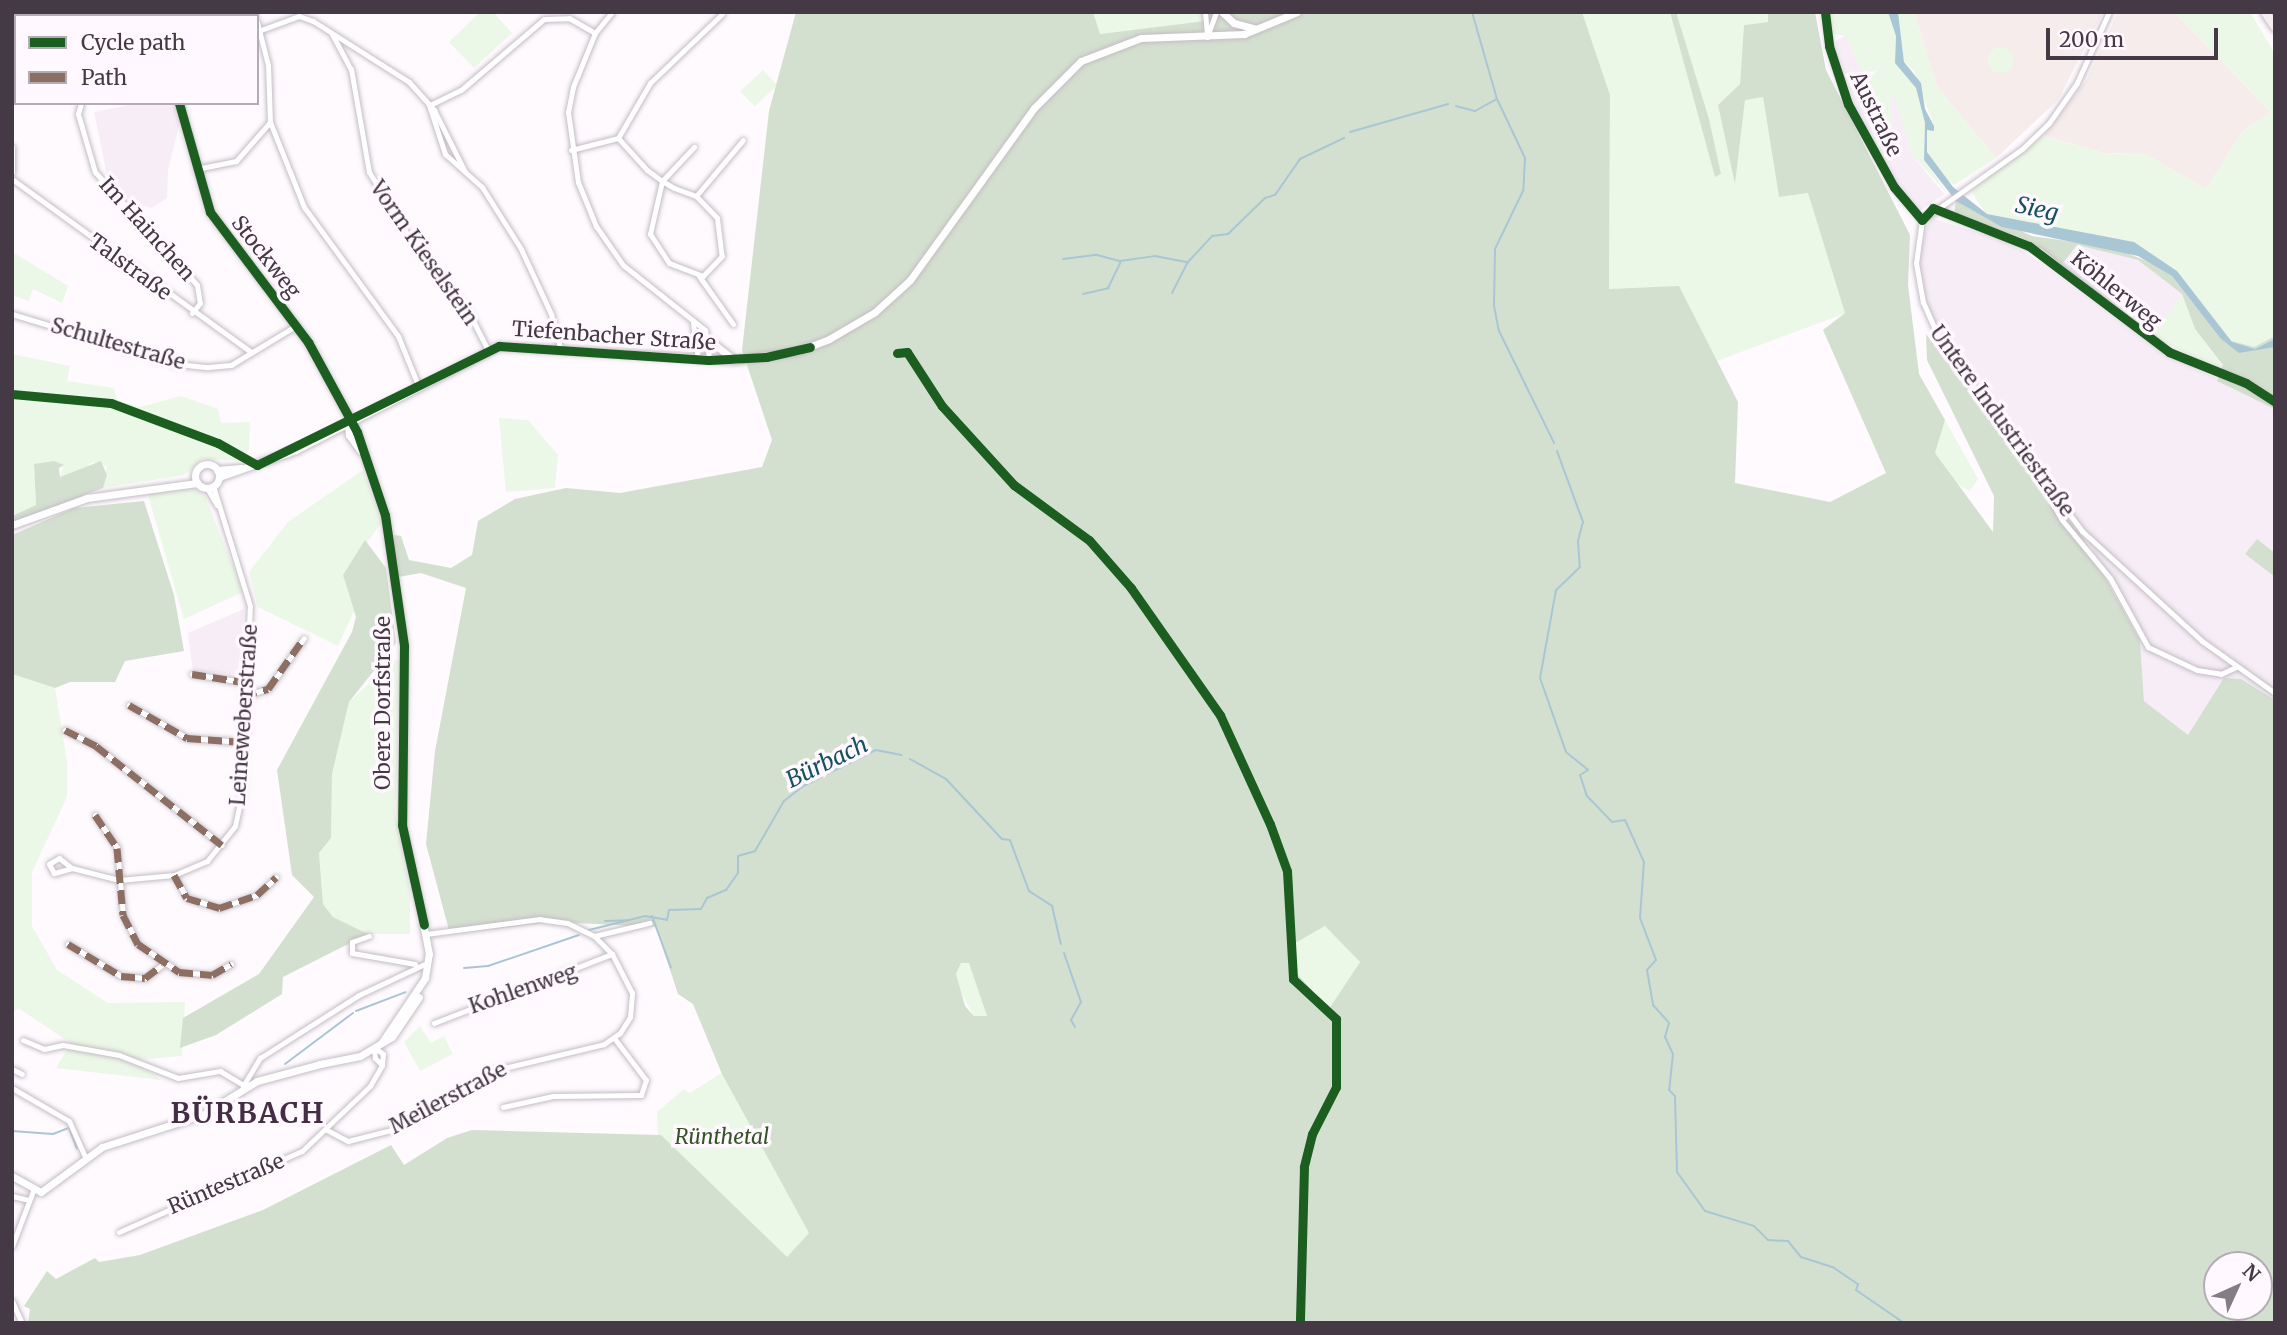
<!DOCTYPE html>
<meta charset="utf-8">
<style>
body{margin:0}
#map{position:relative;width:2287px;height:1335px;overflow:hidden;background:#fefafe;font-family:Merriweather,serif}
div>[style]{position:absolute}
.commercial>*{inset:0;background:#f6eceb}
.built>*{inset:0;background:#f6edf6}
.green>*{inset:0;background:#ecf8e7;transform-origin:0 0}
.round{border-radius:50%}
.forest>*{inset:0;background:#d4e0cf}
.water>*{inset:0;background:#a9c6d4}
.stream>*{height:2px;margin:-1px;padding:0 1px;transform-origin:1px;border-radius:1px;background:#a9c6d4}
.roads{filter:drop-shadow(0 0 2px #c4bdc4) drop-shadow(0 0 2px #c4bdc4)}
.minor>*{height:5px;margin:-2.5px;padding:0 2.5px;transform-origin:2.5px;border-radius:2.5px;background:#fffeff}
.tertiary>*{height:7px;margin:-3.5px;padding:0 3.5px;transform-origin:3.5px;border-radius:3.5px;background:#fffeff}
.tertiary>.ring{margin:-3.5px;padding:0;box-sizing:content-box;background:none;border:7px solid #fffeff;border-radius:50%}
.primary>*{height:9px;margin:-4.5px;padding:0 4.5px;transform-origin:4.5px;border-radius:4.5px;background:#f6edf0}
.quiet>*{height:7px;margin-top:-3.5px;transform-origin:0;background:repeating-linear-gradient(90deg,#8d6e63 0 14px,transparent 0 21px)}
.cycleway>*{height:9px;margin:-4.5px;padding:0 4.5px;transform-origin:4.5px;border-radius:4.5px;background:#1b5e20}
span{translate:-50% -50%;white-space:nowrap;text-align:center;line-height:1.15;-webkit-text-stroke:7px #fff9ff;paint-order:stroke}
.street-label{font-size:21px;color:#443944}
.park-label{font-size:21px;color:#335425;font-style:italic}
.water-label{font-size:23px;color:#165063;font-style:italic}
.district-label{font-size:28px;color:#432e44;font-weight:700;letter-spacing:2px}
.frame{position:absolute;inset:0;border:14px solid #443944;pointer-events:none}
.legend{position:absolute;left:14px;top:14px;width:245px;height:91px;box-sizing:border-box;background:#fff9ff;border:2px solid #b4acb4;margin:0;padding:9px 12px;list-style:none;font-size:21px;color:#443944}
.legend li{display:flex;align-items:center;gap:14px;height:35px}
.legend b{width:35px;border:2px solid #b4acb4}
.north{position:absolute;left:2203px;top:1251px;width:70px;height:70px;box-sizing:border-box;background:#fff9ff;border:2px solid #b4acb4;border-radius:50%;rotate:45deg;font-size:19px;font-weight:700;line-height:28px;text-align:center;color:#443944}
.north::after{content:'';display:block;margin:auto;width:24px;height:32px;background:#857d85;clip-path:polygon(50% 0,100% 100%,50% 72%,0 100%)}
.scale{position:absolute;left:2046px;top:28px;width:172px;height:32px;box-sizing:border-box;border:4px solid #443944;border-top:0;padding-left:9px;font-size:21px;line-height:24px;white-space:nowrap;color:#443944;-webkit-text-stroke:5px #fff9ff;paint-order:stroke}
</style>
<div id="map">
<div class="commercial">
<i style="clip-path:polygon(1914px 12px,2103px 12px,2058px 100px,1996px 158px,1937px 87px)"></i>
<i style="clip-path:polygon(2118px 12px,2174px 12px,2271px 112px,2243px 131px,2206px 189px,2145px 154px,2104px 153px,2044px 136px,2087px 79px)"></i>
</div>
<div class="built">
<i style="clip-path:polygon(1846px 35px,1893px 135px,1890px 98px,1895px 95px,1911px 154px,1944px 194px,1921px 210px,1913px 208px,1894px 184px,1844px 89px,1831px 44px)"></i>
<i style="clip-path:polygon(139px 103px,176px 103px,180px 122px,168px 170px,167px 198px,151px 208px,131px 202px,107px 175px,94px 112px)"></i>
<i style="clip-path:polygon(1930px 218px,1998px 238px,2056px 270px,2077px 245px,2138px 260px,2182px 294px,2148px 342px,2275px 409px,2275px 553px,2257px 539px,2245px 554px,2275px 577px,2275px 700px,2241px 679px,2188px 735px,2144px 701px,2140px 639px,2075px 516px,1952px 359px,1935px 326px,1922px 288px,1919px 253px)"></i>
<i style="clip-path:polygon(244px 609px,238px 674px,193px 671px,188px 633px)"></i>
</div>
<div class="green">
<i style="clip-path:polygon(480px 12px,493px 12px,512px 33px,474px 68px,449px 42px)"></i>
<i style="clip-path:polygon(1093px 12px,1205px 12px,1206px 21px,1099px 34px)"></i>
<i style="clip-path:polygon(1582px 12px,1768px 12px,1769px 22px,1744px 25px,1740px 84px,1718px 105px,1735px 181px,1745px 99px,1763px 97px,1779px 197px,1808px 193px,1846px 313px,1717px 361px,1679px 287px,1609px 290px,1610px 95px)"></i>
<i style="clip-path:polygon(1827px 12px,1888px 12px,1896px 36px,1895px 55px,1916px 88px,1925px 123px,1924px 160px,1947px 193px,1911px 154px,1894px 95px,1890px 98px,1894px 136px,1889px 130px,1846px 36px,1834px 34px)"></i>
<i style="clip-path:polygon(1898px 12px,1914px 12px,1937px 87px,1996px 158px,1954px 185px,1935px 170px,1927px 152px,1927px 129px,1934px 126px,1914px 71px,1904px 62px)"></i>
<i style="clip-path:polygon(2174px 12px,2250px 12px,2275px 54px,2275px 373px,2236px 352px,2176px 270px,2134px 242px,1986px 214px,1970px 189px,2044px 136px,2104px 153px,2145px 154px,2206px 189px,2243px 131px,2271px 112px)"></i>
<i class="round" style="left:1988px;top:47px;width:26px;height:26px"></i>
<i style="left:763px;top:70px;width:21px;height:31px;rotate:47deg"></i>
<i style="clip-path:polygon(12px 252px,68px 286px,62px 303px,33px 289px,29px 301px,12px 295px)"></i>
<i style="clip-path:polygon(2182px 294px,2195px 329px,2223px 365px,2221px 371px,2152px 336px)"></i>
<i style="clip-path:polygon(12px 354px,70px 366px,67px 381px,114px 388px,117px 400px,140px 407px,181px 396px,218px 409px,221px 423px,250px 422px,249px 449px,243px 461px,202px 459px,184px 475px,103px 488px,107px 466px,92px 462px,82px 472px,60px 477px,63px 466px,34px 464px,36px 505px,12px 516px)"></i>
<i style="clip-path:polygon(499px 418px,528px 420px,558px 455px,555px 488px,506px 492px)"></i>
<i style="clip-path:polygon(1945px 420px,1978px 479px,1970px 491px,1957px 484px,1935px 453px)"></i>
<i style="clip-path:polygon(363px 470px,382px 522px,343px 575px,354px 611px,338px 646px,258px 607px,249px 572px,288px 522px)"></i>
<i style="clip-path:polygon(192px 488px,205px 496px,243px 592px,184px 619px,147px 492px)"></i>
<i style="clip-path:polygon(394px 660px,402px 661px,395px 813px,410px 891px,410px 934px,368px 934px,333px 917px,323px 904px,319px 853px,331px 838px,332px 774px,349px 702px)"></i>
<i style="clip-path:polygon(12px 674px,55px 688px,67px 761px,67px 797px,32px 872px,32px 926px,57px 970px,108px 1003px,185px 1002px,182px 1056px,132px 1060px,161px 1080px,56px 1068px,71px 1043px,18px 1008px,12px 1014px)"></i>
<i style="clip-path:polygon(1326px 926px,1360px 962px,1330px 1009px,1293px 969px,1292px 945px)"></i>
<i style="clip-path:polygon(969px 962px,983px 997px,987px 1016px,974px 1016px,959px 989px,956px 974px,960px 963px)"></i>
<i style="clip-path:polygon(420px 1026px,431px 1043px,444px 1036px,453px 1054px,420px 1071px,404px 1042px)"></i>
<i style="clip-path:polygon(745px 1058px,802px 1175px,831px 1303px,658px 1135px,657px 1112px,684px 1089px,690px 1093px)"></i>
</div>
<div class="forest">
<i style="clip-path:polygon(evenodd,796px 12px,1093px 12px,1100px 34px,1205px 21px,1205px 12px,1582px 12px,1610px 95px,1609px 289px,1679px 286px,1738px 402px,1735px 483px,1830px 502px,1886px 473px,1823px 330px,1845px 313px,1808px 193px,1779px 197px,1763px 97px,1745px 100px,1735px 184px,1718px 105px,1740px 84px,1744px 25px,1768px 22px,1768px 12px,1815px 12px,1826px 70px,1910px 235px,1908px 285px,1919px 374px,1945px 420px,1935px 453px,1993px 532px,1994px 496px,1927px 360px,1926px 334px,2084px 540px,2140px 640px,2144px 701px,2188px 735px,2224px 678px,2241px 679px,2275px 700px,2275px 1323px,28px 1323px,30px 1309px,24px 1306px,47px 1271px,56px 1279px,95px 1258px,99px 1262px,140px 1255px,263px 1210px,391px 1145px,404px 1165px,447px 1138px,472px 1130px,661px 1135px,787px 1257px,809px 1233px,722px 1074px,693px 1004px,678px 994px,656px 927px,555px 922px,450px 934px,426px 844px,435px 751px,466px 588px,421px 573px,398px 577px,393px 550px,394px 535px,401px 536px,409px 560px,451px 568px,472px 555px,478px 521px,515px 499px,566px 488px,620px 493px,762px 467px,772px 440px,742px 350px,769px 111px,796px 12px,1325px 926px,1360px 962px,1329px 1009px,1293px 969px,1292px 945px,1325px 926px,796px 12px,961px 963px,969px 963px,987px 1016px,974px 1016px,965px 1006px,956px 974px,961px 963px,796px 12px,2217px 1265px,2259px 1265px,2259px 1307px,2217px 1307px,2217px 1265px)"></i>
<i style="clip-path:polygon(1670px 12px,1676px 12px,1709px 119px,1721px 174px,1715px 177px)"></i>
<i style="clip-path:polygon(1956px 201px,2032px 236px,2111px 247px,2152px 263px,2172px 276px,2220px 338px,2254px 347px,2275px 336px,2275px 409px,2217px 381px,2223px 365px,2195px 329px,2182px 294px,2138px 260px,2077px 245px,2062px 264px,2022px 238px,1954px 214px)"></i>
<i style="clip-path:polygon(54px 461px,64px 465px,59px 468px,60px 477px,101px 461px,107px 475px,103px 488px,12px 523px,12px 516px,36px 505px,34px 464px)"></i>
<i style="clip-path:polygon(144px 501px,174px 595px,184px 651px,125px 661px,115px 682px,70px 682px,55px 688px,12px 674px,12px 535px,74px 508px)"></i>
<i style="clip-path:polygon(2257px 539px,2275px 553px,2275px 577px,2245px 554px)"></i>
<i style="clip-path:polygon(365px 540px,386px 568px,396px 643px,349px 702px,332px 774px,331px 838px,319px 853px,323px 904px,333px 917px,368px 934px,283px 977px,282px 994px,216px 1035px,180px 1048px,183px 1018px,259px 974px,314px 897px,292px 875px,277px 770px,352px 632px,356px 617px,343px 575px)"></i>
</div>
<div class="water">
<i style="clip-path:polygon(1888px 12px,1898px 12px,1904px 62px,1921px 83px,1925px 109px,1934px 126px,1934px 131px,1927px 130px,1927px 152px,1953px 187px,1987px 214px,2134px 242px,2177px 271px,2232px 342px,2255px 349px,2275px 339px,2275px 347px,2239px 353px,2220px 338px,2172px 276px,2138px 256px,2002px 227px,1956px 201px,1924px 160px,1925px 123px,1916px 88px,1895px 63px,1896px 36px)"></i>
</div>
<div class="stream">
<i style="left:1472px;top:12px;width:91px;rotate:74deg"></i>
<i style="left:1497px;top:99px;width:65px;rotate:64.6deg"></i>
<i style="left:1525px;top:158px;width:33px;rotate:93deg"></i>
<i style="left:1523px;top:191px;width:64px;rotate:115.8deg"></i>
<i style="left:1495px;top:249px;width:57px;rotate:91deg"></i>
<i style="left:1494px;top:306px;width:25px;rotate:79deg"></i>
<i style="left:1499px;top:331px;width:125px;rotate:63.8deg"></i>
<i style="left:1456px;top:106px;width:20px;rotate:15deg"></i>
<i style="left:1475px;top:111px;width:25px;rotate:-29deg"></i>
<i style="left:1350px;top:132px;width:102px;rotate:-15.9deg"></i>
<i style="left:1063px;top:259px;width:34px;rotate:-7deg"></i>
<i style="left:1097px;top:255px;width:24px;rotate:15deg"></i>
<i style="left:1120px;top:261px;width:35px;rotate:-8deg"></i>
<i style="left:1155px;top:256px;width:32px;rotate:11deg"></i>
<i style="left:1172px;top:293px;width:34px;rotate:-63deg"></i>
<i style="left:1187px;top:263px;width:37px;rotate:-47deg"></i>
<i style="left:1212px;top:236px;width:16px;rotate:-7deg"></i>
<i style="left:1228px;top:234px;width:52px;rotate:-44.2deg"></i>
<i style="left:1265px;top:198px;width:10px;rotate:-17deg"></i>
<i style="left:1275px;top:195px;width:44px;rotate:-55.2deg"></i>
<i style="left:1300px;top:159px;width:49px;rotate:-25.5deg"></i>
<i style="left:1083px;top:294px;width:26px;rotate:-13deg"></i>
<i style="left:1108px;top:288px;width:28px;rotate:-64deg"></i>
<i style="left:1557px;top:451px;width:76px;rotate:69.9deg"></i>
<i style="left:1583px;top:522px;width:20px;rotate:105deg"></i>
<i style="left:1578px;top:541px;width:26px;rotate:86deg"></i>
<i style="left:1580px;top:567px;width:33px;rotate:136deg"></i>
<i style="left:1556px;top:590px;width:89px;rotate:100.3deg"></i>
<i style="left:1540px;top:678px;width:78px;rotate:70.6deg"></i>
<i style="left:1566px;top:752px;width:28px;rotate:39deg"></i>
<i style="left:1588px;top:770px;width:9px;rotate:148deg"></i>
<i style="left:1580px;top:775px;width:22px;rotate:72deg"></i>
<i style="left:1587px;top:796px;width:36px;rotate:46deg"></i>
<i style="left:1612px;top:822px;width:13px;rotate:-9deg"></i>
<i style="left:1625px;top:820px;width:46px;rotate:65.7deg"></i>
<i style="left:1644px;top:862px;width:56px;rotate:94.1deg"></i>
<i style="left:1640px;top:918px;width:45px;rotate:69.1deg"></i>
<i style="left:1656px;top:960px;width:13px;rotate:132deg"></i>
<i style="left:1647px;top:970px;width:36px;rotate:80deg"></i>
<i style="left:1653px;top:1005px;width:24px;rotate:48deg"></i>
<i style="left:1669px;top:1023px;width:15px;rotate:106deg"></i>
<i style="left:1665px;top:1037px;width:19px;rotate:65deg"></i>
<i style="left:1673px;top:1054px;width:36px;rotate:96deg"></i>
<i style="left:1669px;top:1090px;width:8px;rotate:45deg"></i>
<i style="left:1675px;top:1096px;width:76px;rotate:88.5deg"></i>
<i style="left:1677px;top:1172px;width:48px;rotate:54.3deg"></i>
<i style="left:1705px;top:1211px;width:51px;rotate:17deg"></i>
<i style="left:1754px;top:1226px;width:20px;rotate:45deg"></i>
<i style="left:1768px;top:1240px;width:20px;rotate:3deg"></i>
<i style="left:1788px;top:1241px;width:21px;rotate:51deg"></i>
<i style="left:1801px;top:1257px;width:35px;rotate:18deg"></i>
<i style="left:1834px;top:1268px;width:29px;rotate:34deg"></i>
<i style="left:1858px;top:1284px;width:6px;rotate:108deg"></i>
<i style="left:1856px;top:1290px;width:58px;rotate:34.5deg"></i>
<i style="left:910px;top:759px;width:41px;rotate:29.1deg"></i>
<i style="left:946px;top:779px;width:82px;rotate:47deg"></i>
<i style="left:1002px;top:839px;width:8px;rotate:7deg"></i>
<i style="left:1010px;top:840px;width:54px;rotate:69.6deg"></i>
<i style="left:1029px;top:891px;width:27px;rotate:33deg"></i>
<i style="left:1052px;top:906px;width:39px;rotate:77deg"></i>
<i style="left:855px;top:761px;width:16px;rotate:-86deg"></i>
<i style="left:652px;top:916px;width:55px;rotate:69.9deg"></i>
<i style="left:605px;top:921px;width:24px;rotate:-2deg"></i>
<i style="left:589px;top:930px;width:58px;rotate:-14deg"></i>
<i style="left:645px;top:916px;width:22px;rotate:10deg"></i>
<i style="left:667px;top:920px;width:10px;rotate:-79deg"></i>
<i style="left:669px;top:910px;width:32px;rotate:-2deg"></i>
<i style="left:701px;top:909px;width:13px;rotate:-61deg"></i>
<i style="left:707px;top:898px;width:21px;rotate:-23deg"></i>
<i style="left:726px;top:890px;width:21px;rotate:-55deg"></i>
<i style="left:738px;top:873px;width:17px;rotate:-90deg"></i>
<i style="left:738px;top:856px;width:18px;rotate:-16deg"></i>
<i style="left:755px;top:851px;width:58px;rotate:-59.9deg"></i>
<i style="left:784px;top:801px;width:24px;rotate:-38deg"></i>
<i style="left:803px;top:786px;width:81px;rotate:-26.3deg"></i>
<i style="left:876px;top:750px;width:26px;rotate:11deg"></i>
<i style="left:1064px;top:953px;width:52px;rotate:70.9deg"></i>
<i style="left:1081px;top:1002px;width:21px;rotate:119deg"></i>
<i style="left:1071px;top:1020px;width:8px;rotate:60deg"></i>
<i style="left:464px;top:968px;width:24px;rotate:-5deg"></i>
<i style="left:488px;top:966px;width:96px;rotate:-18.8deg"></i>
<i style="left:356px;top:1011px;width:53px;rotate:-20.8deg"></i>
<i style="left:285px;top:1064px;width:85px;rotate:-36.9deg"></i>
<i style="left:198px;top:1125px;width:9px;rotate:-27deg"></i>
<i style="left:12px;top:1131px;width:41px;rotate:4.2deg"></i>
<i style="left:53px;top:1134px;width:17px;rotate:-21deg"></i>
<i style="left:69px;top:1128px;width:22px;rotate:69deg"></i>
</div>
<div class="roads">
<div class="minor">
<i style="left:56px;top:12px;width:6px;rotate:45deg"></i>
<i style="left:141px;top:12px;width:6px;rotate:45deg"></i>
<i style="left:156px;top:12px;width:4px;rotate:90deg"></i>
<i style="left:253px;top:12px;width:4px;rotate:63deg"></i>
<i style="left:612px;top:12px;width:27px;rotate:129deg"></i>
<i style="left:595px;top:33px;width:58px;rotate:112.2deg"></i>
<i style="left:573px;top:87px;width:25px;rotate:101deg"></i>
<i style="left:568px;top:112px;width:71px;rotate:81.9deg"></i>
<i style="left:578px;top:182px;width:48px;rotate:67.8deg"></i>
<i style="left:596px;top:226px;width:47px;rotate:55.3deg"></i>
<i style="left:623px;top:265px;width:105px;rotate:38.4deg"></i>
<i style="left:705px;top:330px;width:30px;rotate:82deg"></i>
<i style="left:1205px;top:12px;width:25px;rotate:85deg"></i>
<i style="left:1825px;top:12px;width:34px;rotate:83deg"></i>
<i style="left:1829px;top:46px;width:61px;rotate:71.9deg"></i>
<i style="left:1848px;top:104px;width:95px;rotate:61deg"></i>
<i style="left:1894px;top:187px;width:43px;rotate:49.7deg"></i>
<i style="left:2109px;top:12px;width:78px;rotate:114.3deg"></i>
<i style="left:2077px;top:83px;width:49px;rotate:125deg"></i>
<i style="left:2049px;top:123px;width:37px;rotate:136deg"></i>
<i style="left:2022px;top:149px;width:123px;rotate:144.6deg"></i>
<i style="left:1922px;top:220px;width:43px;rotate:97.9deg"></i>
<i style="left:1916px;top:263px;width:40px;rotate:80deg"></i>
<i style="left:1923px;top:302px;width:45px;rotate:66.3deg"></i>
<i style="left:1941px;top:343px;width:235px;rotate:53.1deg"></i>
<i style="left:2082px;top:531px;width:163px;rotate:42.5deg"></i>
<i style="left:2202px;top:641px;width:90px;rotate:35.5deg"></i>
<i style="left:261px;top:30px;width:40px;rotate:-20.2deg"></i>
<i style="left:299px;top:16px;width:15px;rotate:20deg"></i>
<i style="left:313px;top:21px;width:114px;rotate:32.4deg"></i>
<i style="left:409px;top:82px;width:38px;rotate:48deg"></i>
<i style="left:434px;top:110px;width:69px;rotate:63.4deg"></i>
<i style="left:332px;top:34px;width:40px;rotate:62deg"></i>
<i style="left:351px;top:69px;width:105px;rotate:80.1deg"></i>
<i style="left:369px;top:172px;width:76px;rotate:58.4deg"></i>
<i style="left:409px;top:237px;width:97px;rotate:51.7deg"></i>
<i style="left:469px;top:313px;width:42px;rotate:62.8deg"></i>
<i style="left:1207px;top:37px;width:27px;rotate:-70deg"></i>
<i style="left:81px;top:103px;width:11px;rotate:105deg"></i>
<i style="left:78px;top:114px;width:60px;rotate:73.7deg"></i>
<i style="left:95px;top:172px;width:152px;rotate:47.9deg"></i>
<i style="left:197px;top:285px;width:18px;rotate:81deg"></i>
<i style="left:200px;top:303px;width:13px;rotate:129deg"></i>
<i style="left:429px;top:105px;width:52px;rotate:71.9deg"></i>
<i style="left:445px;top:154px;width:50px;rotate:41.7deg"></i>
<i style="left:482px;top:187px;width:73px;rotate:57.8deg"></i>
<i style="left:521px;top:249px;width:72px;rotate:65.2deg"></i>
<i style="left:551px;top:314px;width:34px;rotate:75deg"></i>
<i style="left:430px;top:105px;width:34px;rotate:-26deg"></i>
<i style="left:461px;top:90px;width:109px;rotate:-40.5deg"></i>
<i style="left:544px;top:19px;width:25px;rotate:-2deg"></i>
<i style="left:569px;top:18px;width:30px;rotate:30deg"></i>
<i style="left:270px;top:122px;width:92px;rotate:68.2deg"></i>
<i style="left:304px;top:207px;width:160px;rotate:53.9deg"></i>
<i style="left:398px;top:336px;width:53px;rotate:67.8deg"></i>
<i style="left:618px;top:138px;width:43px;rotate:47.8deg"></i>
<i style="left:647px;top:170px;width:19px;rotate:36deg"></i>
<i style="left:662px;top:181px;width:14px;rotate:30deg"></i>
<i style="left:674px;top:188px;width:23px;rotate:20deg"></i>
<i style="left:696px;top:196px;width:30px;rotate:46deg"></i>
<i style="left:717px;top:218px;width:38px;rotate:83deg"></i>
<i style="left:722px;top:256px;width:28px;rotate:134deg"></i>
<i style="left:703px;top:276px;width:36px;rotate:-159deg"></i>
<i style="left:669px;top:263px;width:35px;rotate:-123deg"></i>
<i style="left:650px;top:234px;width:54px;rotate:-77.2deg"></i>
<i style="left:662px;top:181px;width:47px;rotate:-46.7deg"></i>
<i style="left:12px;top:147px;width:25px;rotate:90deg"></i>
<i style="left:571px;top:150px;width:49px;rotate:-14.3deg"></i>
<i style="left:618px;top:138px;width:64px;rotate:-59.8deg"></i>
<i style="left:650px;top:83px;width:100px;rotate:-43.8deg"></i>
<i style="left:196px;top:169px;width:41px;rotate:-11.3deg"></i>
<i style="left:236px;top:161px;width:52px;rotate:-48.9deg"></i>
<i style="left:270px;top:122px;width:57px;rotate:-92deg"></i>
<i style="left:268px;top:65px;width:44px;rotate:-104.3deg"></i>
<i style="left:12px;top:179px;width:294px;rotate:35.9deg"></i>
<i style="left:696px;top:196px;width:73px;rotate:-50deg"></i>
<i style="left:1933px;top:208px;width:115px;rotate:21.9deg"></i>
<i style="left:2040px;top:251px;width:164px;rotate:38.1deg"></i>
<i style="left:2169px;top:352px;width:83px;rotate:21.9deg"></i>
<i style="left:2246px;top:383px;width:35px;rotate:33deg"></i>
<i style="left:699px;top:276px;width:59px;rotate:54.7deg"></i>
<i style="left:12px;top:314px;width:172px;rotate:16.9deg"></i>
<i style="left:177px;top:364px;width:31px;rotate:6deg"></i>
<i style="left:208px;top:367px;width:23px;rotate:-5deg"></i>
<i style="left:231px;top:365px;width:77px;rotate:-31.2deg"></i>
<i style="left:693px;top:323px;width:37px;rotate:82deg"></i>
<i style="left:207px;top:488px;width:20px;rotate:60deg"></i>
<i style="left:2057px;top:501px;width:6px;rotate:121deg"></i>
<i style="left:2054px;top:506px;width:16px;rotate:60deg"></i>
<i style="left:2062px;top:520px;width:75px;rotate:50.4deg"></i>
<i style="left:2110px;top:578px;width:79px;rotate:61.2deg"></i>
<i style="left:2148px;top:647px;width:54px;rotate:25.1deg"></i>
<i style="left:2197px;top:670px;width:24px;rotate:9deg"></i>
<i style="left:2221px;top:674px;width:17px;rotate:-25deg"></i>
<i style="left:192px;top:674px;width:52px;rotate:8.9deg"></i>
<i style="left:243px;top:696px;width:26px;rotate:-16deg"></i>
<i style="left:268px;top:689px;width:62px;rotate:-54.8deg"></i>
<i style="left:129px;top:705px;width:67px;rotate:29.6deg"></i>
<i style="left:187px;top:738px;width:56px;rotate:4.1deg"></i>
<i style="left:65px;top:730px;width:35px;rotate:27deg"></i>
<i style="left:96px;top:746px;width:160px;rotate:38.2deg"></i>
<i style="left:95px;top:815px;width:40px;rotate:56deg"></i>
<i style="left:117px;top:848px;width:67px;rotate:84.9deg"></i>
<i style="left:123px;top:915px;width:33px;rotate:63deg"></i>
<i style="left:138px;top:944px;width:50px;rotate:34.3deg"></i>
<i style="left:179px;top:972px;width:33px;rotate:5deg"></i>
<i style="left:212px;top:975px;width:22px;rotate:-30deg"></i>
<i style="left:72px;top:868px;width:19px;rotate:164deg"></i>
<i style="left:54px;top:873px;width:10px;rotate:-119deg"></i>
<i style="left:49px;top:864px;width:12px;rotate:-31deg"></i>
<i style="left:59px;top:858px;width:16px;rotate:38deg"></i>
<i style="left:72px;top:868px;width:49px;rotate:14.3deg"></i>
<i style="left:119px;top:880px;width:55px;rotate:-5.2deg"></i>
<i style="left:174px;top:875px;width:36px;rotate:-23deg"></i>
<i style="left:207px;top:861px;width:45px;rotate:-51.3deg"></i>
<i style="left:235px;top:826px;width:34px;rotate:-78deg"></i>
<i style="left:242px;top:793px;width:187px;rotate:-87.6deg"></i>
<i style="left:250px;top:606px;width:126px;rotate:-107.1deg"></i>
<i style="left:174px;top:875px;width:26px;rotate:61deg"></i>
<i style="left:187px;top:898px;width:34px;rotate:17deg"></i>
<i style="left:219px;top:908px;width:40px;rotate:-18.9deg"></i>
<i style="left:257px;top:895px;width:26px;rotate:-43deg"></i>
<i style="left:369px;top:936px;width:18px;rotate:161deg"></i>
<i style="left:352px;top:942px;width:11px;rotate:90deg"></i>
<i style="left:352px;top:953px;width:64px;rotate:9.9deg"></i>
<i style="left:594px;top:936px;width:57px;rotate:-13.3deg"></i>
<i style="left:68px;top:944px;width:62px;rotate:31.1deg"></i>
<i style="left:121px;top:976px;width:24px;rotate:5deg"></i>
<i style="left:145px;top:978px;width:21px;rotate:-37deg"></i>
<i style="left:434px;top:1023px;width:191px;rotate:-21.2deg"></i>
<i style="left:23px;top:1040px;width:23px;rotate:23deg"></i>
<i style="left:44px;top:1049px;width:19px;rotate:-12deg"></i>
<i style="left:63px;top:1045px;width:57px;rotate:10.1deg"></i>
<i style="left:119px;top:1055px;width:63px;rotate:21.3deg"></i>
<i style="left:178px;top:1078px;width:43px;rotate:-9.5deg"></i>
<i style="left:220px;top:1071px;width:26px;rotate:31deg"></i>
<i style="left:374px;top:1047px;width:11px;rotate:85deg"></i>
<i style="left:375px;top:1058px;width:10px;rotate:45deg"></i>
<i style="left:12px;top:1069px;width:11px;rotate:27deg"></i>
<i style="left:243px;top:1086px;width:33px;rotate:-59deg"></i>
<i style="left:260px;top:1058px;width:117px;rotate:-32.5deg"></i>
<i style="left:359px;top:995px;width:75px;rotate:-25.2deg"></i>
<i style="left:12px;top:1088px;width:66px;rotate:30.1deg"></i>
<i style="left:69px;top:1121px;width:42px;rotate:65.9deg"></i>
<i style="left:503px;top:1107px;width:51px;rotate:-12.4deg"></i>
<i style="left:553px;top:1096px;width:88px;rotate:-0.7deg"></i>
<i style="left:641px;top:1095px;width:16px;rotate:-72deg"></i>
<i style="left:646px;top:1080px;width:53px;rotate:-127.3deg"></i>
<i style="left:327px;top:1130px;width:24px;rotate:28deg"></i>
<i style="left:348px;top:1141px;width:49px;rotate:-14.3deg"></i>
<i style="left:395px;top:1129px;width:117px;rotate:-30.3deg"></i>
<i style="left:496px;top:1070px;width:111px;rotate:-13.5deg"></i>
<i style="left:604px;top:1044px;width:19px;rotate:-35deg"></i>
<i style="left:620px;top:1033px;width:19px;rotate:-58deg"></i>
<i style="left:630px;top:1017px;width:24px;rotate:-85deg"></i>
<i style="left:632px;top:993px;width:44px;rotate:-117.1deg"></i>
<i style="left:612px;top:954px;width:25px;rotate:-135deg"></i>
<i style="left:594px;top:936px;width:30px;rotate:-154deg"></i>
<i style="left:567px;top:923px;width:27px;rotate:-172deg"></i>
<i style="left:540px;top:919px;width:115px;rotate:172.5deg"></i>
<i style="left:12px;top:1196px;width:17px;rotate:13deg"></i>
<i style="left:119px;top:1232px;width:200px;rotate:-23.9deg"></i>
<i style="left:302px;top:1151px;width:94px;rotate:-43.7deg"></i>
<i style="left:370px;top:1086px;width:24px;rotate:-60deg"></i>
<i style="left:382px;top:1065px;width:11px;rotate:-85deg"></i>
<i style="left:383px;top:1054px;width:11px;rotate:-142deg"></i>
<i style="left:12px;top:1246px;width:59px;rotate:-69.1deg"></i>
<i style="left:12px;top:1301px;width:24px;rotate:66deg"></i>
</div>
<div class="tertiary">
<i style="left:111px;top:12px;width:7px;rotate:34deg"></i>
<i style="left:1222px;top:12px;width:16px;rotate:43deg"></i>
<i style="left:1234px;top:23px;width:23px;rotate:15deg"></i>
<i style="left:179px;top:103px;width:113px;rotate:74.1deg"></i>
<i style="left:210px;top:212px;width:163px;rotate:53deg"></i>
<i style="left:308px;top:342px;width:102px;rotate:61.4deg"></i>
<i style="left:357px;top:432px;width:88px;rotate:71.4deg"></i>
<i style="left:385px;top:515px;width:132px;rotate:81.7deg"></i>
<i style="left:404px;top:646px;width:179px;rotate:90.6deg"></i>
<i style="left:402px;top:825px;width:102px;rotate:77.6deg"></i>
<i style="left:710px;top:341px;width:28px;rotate:38deg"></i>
<i style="left:348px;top:424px;width:11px;rotate:85deg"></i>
<i style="left:349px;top:435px;width:19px;rotate:54deg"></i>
<i class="ring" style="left:195px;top:464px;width:17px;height:17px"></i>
<i style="left:217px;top:470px;width:24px;rotate:-5deg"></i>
<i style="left:219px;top:477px;width:82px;rotate:-19.3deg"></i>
<i style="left:296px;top:450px;width:228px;rotate:-27.1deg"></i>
<i style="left:499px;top:346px;width:236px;rotate:3.4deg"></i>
<i style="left:735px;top:360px;width:64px;rotate:-8.1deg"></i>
<i style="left:798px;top:351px;width:33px;rotate:-21deg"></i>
<i style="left:829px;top:339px;width:53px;rotate:-30.4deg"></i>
<i style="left:875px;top:312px;width:47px;rotate:-42.4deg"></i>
<i style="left:910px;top:280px;width:212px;rotate:-54.2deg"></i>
<i style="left:1034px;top:108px;width:66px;rotate:-45deg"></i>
<i style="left:1081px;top:61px;width:64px;rotate:-21deg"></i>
<i style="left:1141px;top:38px;width:103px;rotate:-2.2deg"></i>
<i style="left:1244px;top:34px;width:57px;rotate:-22.5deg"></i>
<i style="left:12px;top:525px;width:80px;rotate:-19.8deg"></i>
<i style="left:87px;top:498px;width:111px;rotate:-7.8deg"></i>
<i style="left:382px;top:1042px;width:77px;rotate:-56.1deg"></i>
<i style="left:425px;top:978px;width:24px;rotate:-81deg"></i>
<i style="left:429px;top:954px;width:32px;rotate:-101deg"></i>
<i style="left:320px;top:1064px;width:41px;rotate:-11.3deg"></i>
<i style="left:360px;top:1056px;width:37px;rotate:-31deg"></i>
<i style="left:392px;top:1037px;width:48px;rotate:-56deg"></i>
<i style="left:12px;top:1176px;width:33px;rotate:29deg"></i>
<i style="left:41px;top:1192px;width:76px;rotate:-36.4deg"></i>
<i style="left:102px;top:1147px;width:107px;rotate:-17.9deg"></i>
<i style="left:204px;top:1114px;width:62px;rotate:-31.9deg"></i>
<i style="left:257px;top:1081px;width:69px;rotate:-15deg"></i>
</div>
<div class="primary">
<i style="left:2265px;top:12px;width:18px;rotate:56deg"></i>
</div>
</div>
<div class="quiet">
<i style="left:192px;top:674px;width:52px;rotate:8.9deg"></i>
<i style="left:243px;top:696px;width:26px;rotate:-16deg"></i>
<i style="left:268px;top:689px;width:62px;rotate:-54.8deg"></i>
<i style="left:129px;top:705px;width:67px;rotate:29.6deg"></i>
<i style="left:187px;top:738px;width:56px;rotate:4.1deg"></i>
<i style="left:65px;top:730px;width:35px;rotate:27deg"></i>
<i style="left:96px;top:746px;width:160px;rotate:38.2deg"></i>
<i style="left:95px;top:815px;width:40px;rotate:56deg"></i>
<i style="left:117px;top:848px;width:67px;rotate:84.9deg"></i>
<i style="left:123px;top:915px;width:33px;rotate:63deg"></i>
<i style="left:138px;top:944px;width:50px;rotate:34.3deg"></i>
<i style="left:179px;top:972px;width:33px;rotate:5deg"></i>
<i style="left:212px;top:975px;width:22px;rotate:-30deg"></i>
<i style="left:174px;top:875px;width:26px;rotate:61deg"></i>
<i style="left:187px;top:898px;width:34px;rotate:17deg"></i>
<i style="left:219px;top:908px;width:40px;rotate:-18.9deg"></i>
<i style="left:257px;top:895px;width:26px;rotate:-43deg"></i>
<i style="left:68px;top:944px;width:62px;rotate:31.1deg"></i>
<i style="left:121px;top:976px;width:24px;rotate:5deg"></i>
<i style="left:145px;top:978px;width:21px;rotate:-37deg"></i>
</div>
<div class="cycleway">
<i style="left:1825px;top:12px;width:34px;rotate:83deg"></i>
<i style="left:1829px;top:46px;width:61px;rotate:71.9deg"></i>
<i style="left:1848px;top:104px;width:95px;rotate:61deg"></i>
<i style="left:1894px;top:187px;width:43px;rotate:49.7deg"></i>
<i style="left:1922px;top:220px;width:16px;rotate:-47deg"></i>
<i style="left:1933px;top:208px;width:103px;rotate:21.6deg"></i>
<i style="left:2029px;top:246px;width:176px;rotate:37.1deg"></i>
<i style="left:2169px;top:352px;width:83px;rotate:21.9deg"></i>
<i style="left:2246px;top:383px;width:35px;rotate:33deg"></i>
<i style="left:179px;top:103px;width:113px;rotate:74.1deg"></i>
<i style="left:210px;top:212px;width:163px;rotate:53deg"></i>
<i style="left:308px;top:342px;width:102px;rotate:61.4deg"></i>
<i style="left:357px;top:432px;width:88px;rotate:71.4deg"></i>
<i style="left:385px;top:515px;width:132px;rotate:81.7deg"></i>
<i style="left:404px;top:646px;width:179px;rotate:90.6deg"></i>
<i style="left:402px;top:825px;width:102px;rotate:77.6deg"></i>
<i style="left:897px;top:353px;width:10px;rotate:-6deg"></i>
<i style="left:907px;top:352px;width:64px;rotate:57.1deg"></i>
<i style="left:942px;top:406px;width:107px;rotate:47.7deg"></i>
<i style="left:1014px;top:485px;width:93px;rotate:36.3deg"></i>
<i style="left:1089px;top:540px;width:64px;rotate:48.8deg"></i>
<i style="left:1131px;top:588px;width:155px;rotate:55deg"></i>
<i style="left:1220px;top:715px;width:120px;rotate:65.4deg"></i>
<i style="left:1270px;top:824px;width:50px;rotate:70.1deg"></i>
<i style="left:1287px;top:871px;width:108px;rotate:86.8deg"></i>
<i style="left:1293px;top:979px;width:59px;rotate:42.9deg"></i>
<i style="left:1336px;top:1019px;width:68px;rotate:90deg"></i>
<i style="left:1336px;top:1087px;width:53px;rotate:117.1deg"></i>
<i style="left:1312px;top:1134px;width:34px;rotate:104deg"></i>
<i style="left:1304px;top:1167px;width:156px;rotate:91.5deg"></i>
<i style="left:12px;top:394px;width:99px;rotate:5.2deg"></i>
<i style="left:111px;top:403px;width:114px;rotate:20.5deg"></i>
<i style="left:218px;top:443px;width:45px;rotate:29.4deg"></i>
<i style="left:257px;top:465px;width:270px;rotate:-26.2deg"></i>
<i style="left:499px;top:346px;width:210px;rotate:3.8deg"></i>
<i style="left:709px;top:360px;width:57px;rotate:-3deg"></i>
<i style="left:766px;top:357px;width:45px;rotate:-12.8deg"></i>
</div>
<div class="street-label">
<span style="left:1876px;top:114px;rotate:64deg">Austraße</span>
<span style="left:147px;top:229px;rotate:48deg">Im Hainchen</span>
<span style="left:424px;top:253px;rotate:55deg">Vorm Kieselstein</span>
<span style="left:266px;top:257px;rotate:52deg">Stockweg</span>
<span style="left:130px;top:267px;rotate:36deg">Talstraße</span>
<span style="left:2116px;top:290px;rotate:39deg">Köhlerweg</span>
<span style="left:614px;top:336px;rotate:4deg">Tiefenbacher Straße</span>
<span style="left:118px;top:344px;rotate:16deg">Schultestraße</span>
<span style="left:2002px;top:421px;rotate:54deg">Untere Industriestraße</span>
<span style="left:383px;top:703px;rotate:-90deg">Obere Dorfstraße</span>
<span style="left:244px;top:715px;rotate:-86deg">Leineweberstraße</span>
<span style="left:523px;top:989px;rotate:-19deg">Kohlenweg</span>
<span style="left:448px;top:1098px;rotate:-28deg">Meilerstraße</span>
<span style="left:226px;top:1184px;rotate:-23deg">Rüntestraße</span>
</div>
<div class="park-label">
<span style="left:722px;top:1137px">Rünthetal</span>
</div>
<div class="water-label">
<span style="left:2037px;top:209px;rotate:13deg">Sieg</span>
<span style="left:827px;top:762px;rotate:-26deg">Bürbach</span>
</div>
<div class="district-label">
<span style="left:248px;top:1113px">BÜRBACH</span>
</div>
<div class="frame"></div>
<ul class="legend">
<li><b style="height:9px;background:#1b5e20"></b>Cycle path</li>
<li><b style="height:9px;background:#8d6e63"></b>Path</li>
</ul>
<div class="north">N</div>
<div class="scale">200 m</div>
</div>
